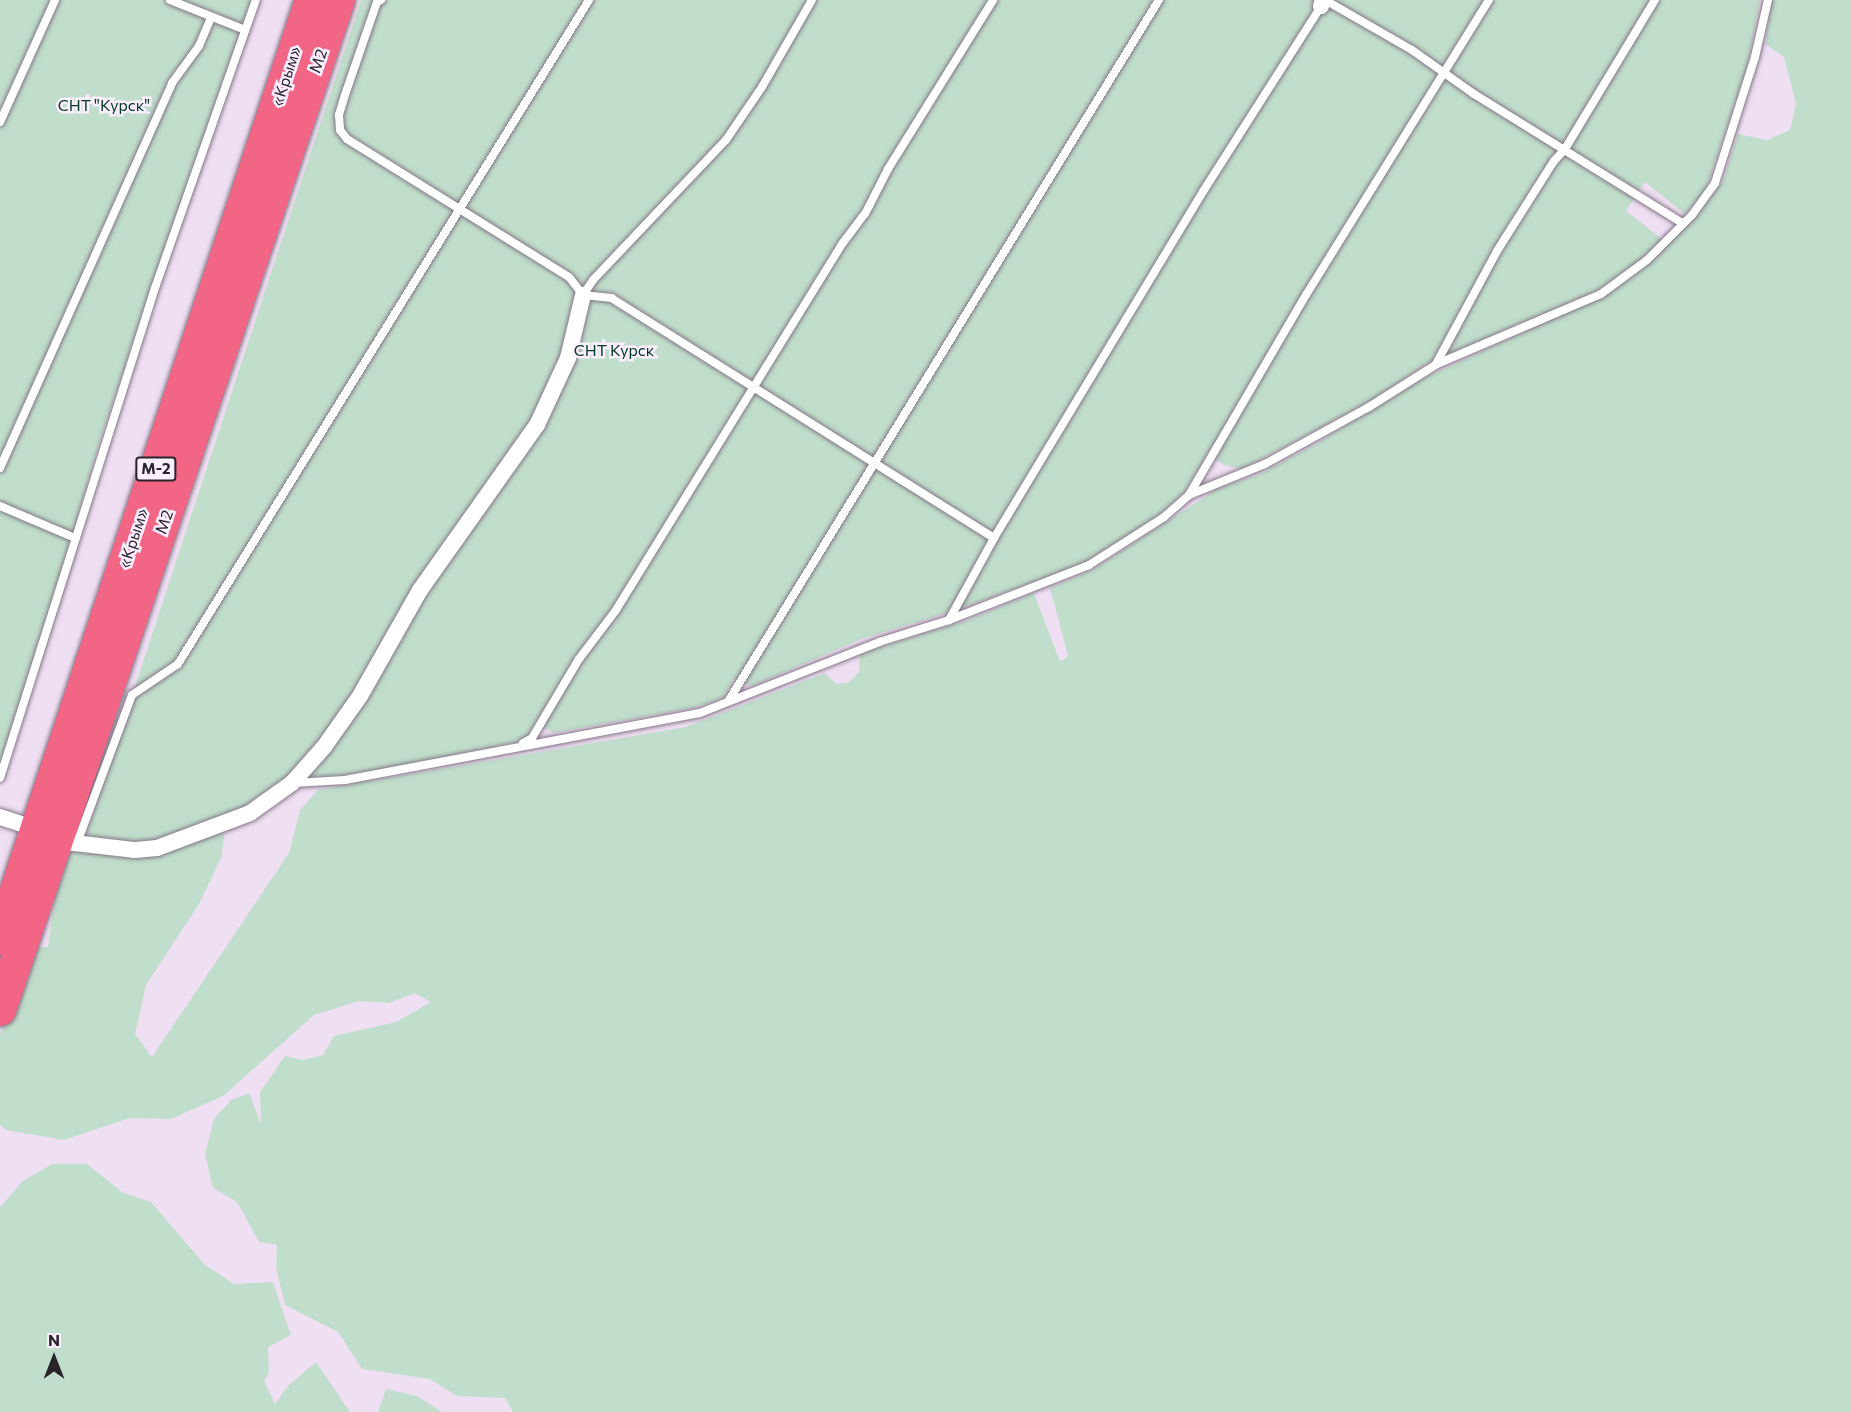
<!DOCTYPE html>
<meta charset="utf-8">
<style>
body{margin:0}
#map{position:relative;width:1851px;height:1412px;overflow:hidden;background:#efdff3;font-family:Commissioner,sans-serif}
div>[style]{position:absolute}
.green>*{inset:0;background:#c0decb}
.roads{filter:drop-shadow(0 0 2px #847687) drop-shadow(0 0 2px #847687)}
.lane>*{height:8px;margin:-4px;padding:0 4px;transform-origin:4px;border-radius:4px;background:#fff}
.street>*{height:16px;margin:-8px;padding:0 8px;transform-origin:8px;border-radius:8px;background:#fff}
.highway>*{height:32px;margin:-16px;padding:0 16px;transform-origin:16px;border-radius:16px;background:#f26585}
span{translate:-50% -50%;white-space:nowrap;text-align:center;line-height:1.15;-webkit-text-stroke:5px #fbeefe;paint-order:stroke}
.shield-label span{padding:2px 4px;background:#fbeefe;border:2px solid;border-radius:4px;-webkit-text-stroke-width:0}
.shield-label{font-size:15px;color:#29232a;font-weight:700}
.street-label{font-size:16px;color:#29232a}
.park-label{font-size:16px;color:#003920}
.north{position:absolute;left:24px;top:1328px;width:60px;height:60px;-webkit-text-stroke:4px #fbeefe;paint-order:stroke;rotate:0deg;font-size:16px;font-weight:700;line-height:24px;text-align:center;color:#29232a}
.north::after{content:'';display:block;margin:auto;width:21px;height:27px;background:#29232a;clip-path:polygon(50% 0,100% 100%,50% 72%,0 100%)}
</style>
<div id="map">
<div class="green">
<i style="clip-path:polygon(0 0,252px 0,102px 433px,41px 643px,0 764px)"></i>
<i style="clip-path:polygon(361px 0,1760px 0,1747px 68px,1706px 189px,1685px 214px,1645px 182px,1626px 211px,1662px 239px,1637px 263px,1602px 288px,1426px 364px,1372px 400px,1242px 469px,1224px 465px,1209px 453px,1183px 494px,1165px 512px,1081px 565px,947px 613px,861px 639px,752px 686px,734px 679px,723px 698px,697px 707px,553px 733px,536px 723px,529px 737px,517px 742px,353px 775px,291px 778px,260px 801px,153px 843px,84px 841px)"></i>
<i style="clip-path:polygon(1772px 0,1851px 0,1851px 1412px,513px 1412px,505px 1398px,457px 1396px,430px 1379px,362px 1369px,338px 1332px,285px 1305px,276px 1267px,277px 1245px,259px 1242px,237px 1202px,213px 1188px,205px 1154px,214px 1119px,231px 1100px,249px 1093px,261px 1124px,260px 1092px,285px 1056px,303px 1060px,323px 1055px,334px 1036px,396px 1022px,431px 1002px,415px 993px,389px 1003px,359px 1001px,314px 1015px,223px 1096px,171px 1119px,130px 1118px,64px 1140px,6px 1130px,0 1125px,0 1035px,29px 948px,48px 947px,60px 857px,76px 851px,119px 857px,156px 854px,225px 831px,221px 858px,199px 904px,146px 985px,135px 1034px,152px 1057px,289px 853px,300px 810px,318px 790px,686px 727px,825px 673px,836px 684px,849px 682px,859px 672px,860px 654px,971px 619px,1034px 593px,1060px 662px,1068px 656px,1050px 588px,1093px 570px,1217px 489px,1258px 475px,1314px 445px,1424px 378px,1603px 296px,1657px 257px,1722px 183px,1738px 134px,1768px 140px,1790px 130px,1796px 104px,1784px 57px,1765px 44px)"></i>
<i style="clip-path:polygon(52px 1164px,87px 1164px,122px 1192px,151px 1202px,204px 1264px,234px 1284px,273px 1282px,291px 1335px,268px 1347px,269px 1373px,264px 1381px,275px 1404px,289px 1385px,316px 1362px,350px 1412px,0 1412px,0 1207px,23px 1181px)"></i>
<i style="clip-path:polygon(386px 1389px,417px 1396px,442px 1412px,378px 1412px)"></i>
</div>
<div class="roads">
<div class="lane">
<i style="left:170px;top:0;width:81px;rotate:21.8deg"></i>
<i style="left:381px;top:0;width:4px;rotate:153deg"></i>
<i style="left:377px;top:2px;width:98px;rotate:109deg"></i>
<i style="left:345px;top:95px;width:21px;rotate:107deg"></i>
<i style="left:339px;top:115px;width:15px;rotate:86deg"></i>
<i style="left:340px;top:130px;width:11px;rotate:52deg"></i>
<i style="left:347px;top:139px;width:261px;rotate:31.9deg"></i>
<i style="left:569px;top:277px;width:23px;rotate:52deg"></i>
<i style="left:1325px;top:0;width:100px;rotate:29.9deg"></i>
<i style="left:1412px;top:50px;width:76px;rotate:35.4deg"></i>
<i style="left:1474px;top:94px;width:245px;rotate:31.8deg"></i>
<i style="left:0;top:122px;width:134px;rotate:-65.7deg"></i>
<i style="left:583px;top:295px;width:18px;rotate:-56deg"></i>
<i style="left:593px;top:280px;width:193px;rotate:-46.5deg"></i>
<i style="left:726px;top:140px;width:64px;rotate:-55.8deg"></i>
<i style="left:762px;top:87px;width:100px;rotate:-60.1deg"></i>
<i style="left:1436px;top:364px;width:128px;rotate:-61.6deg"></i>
<i style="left:1497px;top:251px;width:107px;rotate:-57.7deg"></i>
<i style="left:1554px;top:161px;width:16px;rotate:-47deg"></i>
<i style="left:1565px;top:149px;width:174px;rotate:-58.9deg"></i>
<i style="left:0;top:468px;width:422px;rotate:-65.9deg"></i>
<i style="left:172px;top:83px;width:46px;rotate:-53.9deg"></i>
<i style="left:199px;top:46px;width:30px;rotate:-67deg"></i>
<i style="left:1189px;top:495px;width:232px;rotate:-59.7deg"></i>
<i style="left:1306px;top:295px;width:347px;rotate:-58.2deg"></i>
<i style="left:0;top:506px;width:82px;rotate:23.1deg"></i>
<i style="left:994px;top:538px;width:406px;rotate:-58.9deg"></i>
<i style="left:1204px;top:190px;width:218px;rotate:-57.5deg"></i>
<i style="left:949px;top:620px;width:150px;rotate:-21.4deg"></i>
<i style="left:1089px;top:565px;width:89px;rotate:-32.6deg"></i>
<i style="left:1164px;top:517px;width:33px;rotate:-41deg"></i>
<i style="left:1189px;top:495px;width:82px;rotate:-22.2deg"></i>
<i style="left:1265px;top:464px;width:119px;rotate:-28.7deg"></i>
<i style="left:1369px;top:407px;width:80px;rotate:-32.3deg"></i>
<i style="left:1437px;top:364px;width:178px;rotate:-23.1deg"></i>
<i style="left:1601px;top:294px;width:57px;rotate:-36.5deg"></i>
<i style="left:1647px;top:260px;width:64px;rotate:-45deg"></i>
<i style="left:1692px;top:215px;width:39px;rotate:-54deg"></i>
<i style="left:1715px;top:183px;width:132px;rotate:-72.4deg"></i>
<i style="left:1755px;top:57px;width:58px;rotate:-77.2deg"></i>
<i style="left:729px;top:700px;width:822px;rotate:-58.44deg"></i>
<i style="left:523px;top:743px;width:10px;rotate:-29deg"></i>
<i style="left:532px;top:738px;width:92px;rotate:-59.3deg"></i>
<i style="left:579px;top:659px;width:61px;rotate:-52.9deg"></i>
<i style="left:616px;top:610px;width:430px;rotate:-58.3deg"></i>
<i style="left:842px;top:244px;width:38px;rotate:-53deg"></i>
<i style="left:865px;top:214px;width:51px;rotate:-62.9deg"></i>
<i style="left:888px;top:169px;width:199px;rotate:-58.1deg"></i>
<i style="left:0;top:778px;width:514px;rotate:-72.45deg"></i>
<i style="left:155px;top:288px;width:305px;rotate:-70.7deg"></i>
<i style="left:293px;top:783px;width:52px;rotate:-3.3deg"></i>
<i style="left:345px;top:780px;width:361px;rotate:-10.7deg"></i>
<i style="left:700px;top:713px;width:193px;rotate:-21.6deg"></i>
<i style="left:879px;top:642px;width:73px;rotate:-17.4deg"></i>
<i style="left:949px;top:620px;width:94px;rotate:-61.2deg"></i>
<i style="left:994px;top:538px;width:451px;rotate:-147.9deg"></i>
<i style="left:612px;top:298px;width:29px;rotate:-174deg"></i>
<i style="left:77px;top:843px;width:158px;rotate:-69.6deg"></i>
<i style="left:132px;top:695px;width:55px;rotate:-34deg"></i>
<i style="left:178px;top:664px;width:781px;rotate:-58.24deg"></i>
</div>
<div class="street">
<i style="left:1321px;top:6px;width:6px;rotate:-72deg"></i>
<i style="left:0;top:817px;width:38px;rotate:18deg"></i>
<i style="left:57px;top:841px;width:79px;rotate:6.6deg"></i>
<i style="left:135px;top:850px;width:22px;rotate:-5deg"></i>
<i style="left:157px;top:848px;width:99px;rotate:-20.6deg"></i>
<i style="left:250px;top:813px;width:52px;rotate:-35.5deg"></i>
<i style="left:292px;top:783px;width:48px;rotate:-48.4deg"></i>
<i style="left:324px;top:747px;width:62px;rotate:-54.8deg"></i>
<i style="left:360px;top:696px;width:122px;rotate:-60.5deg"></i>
<i style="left:420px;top:590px;width:202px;rotate:-54.7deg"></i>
<i style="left:537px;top:425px;width:74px;rotate:-65.2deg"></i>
<i style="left:568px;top:358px;width:65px;rotate:-76.6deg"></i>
</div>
<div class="highway">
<i style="left:0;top:939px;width:989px;rotate:-71.67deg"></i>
<i style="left:0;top:1010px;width:1065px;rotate:-71.45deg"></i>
</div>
</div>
<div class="shield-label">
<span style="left:156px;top:469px">М-2</span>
</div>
<div class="street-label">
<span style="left:318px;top:61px;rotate:-71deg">М2</span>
<span style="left:286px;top:76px;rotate:-72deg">«Крым»</span>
<span style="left:164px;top:522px;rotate:-71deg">М2</span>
<span style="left:133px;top:538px;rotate:-72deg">«Крым»</span>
</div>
<div class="park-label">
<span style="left:104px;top:105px">СНТ "Курск"</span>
<span style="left:614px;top:350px">СНТ Курск</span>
</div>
<div class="north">N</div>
</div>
